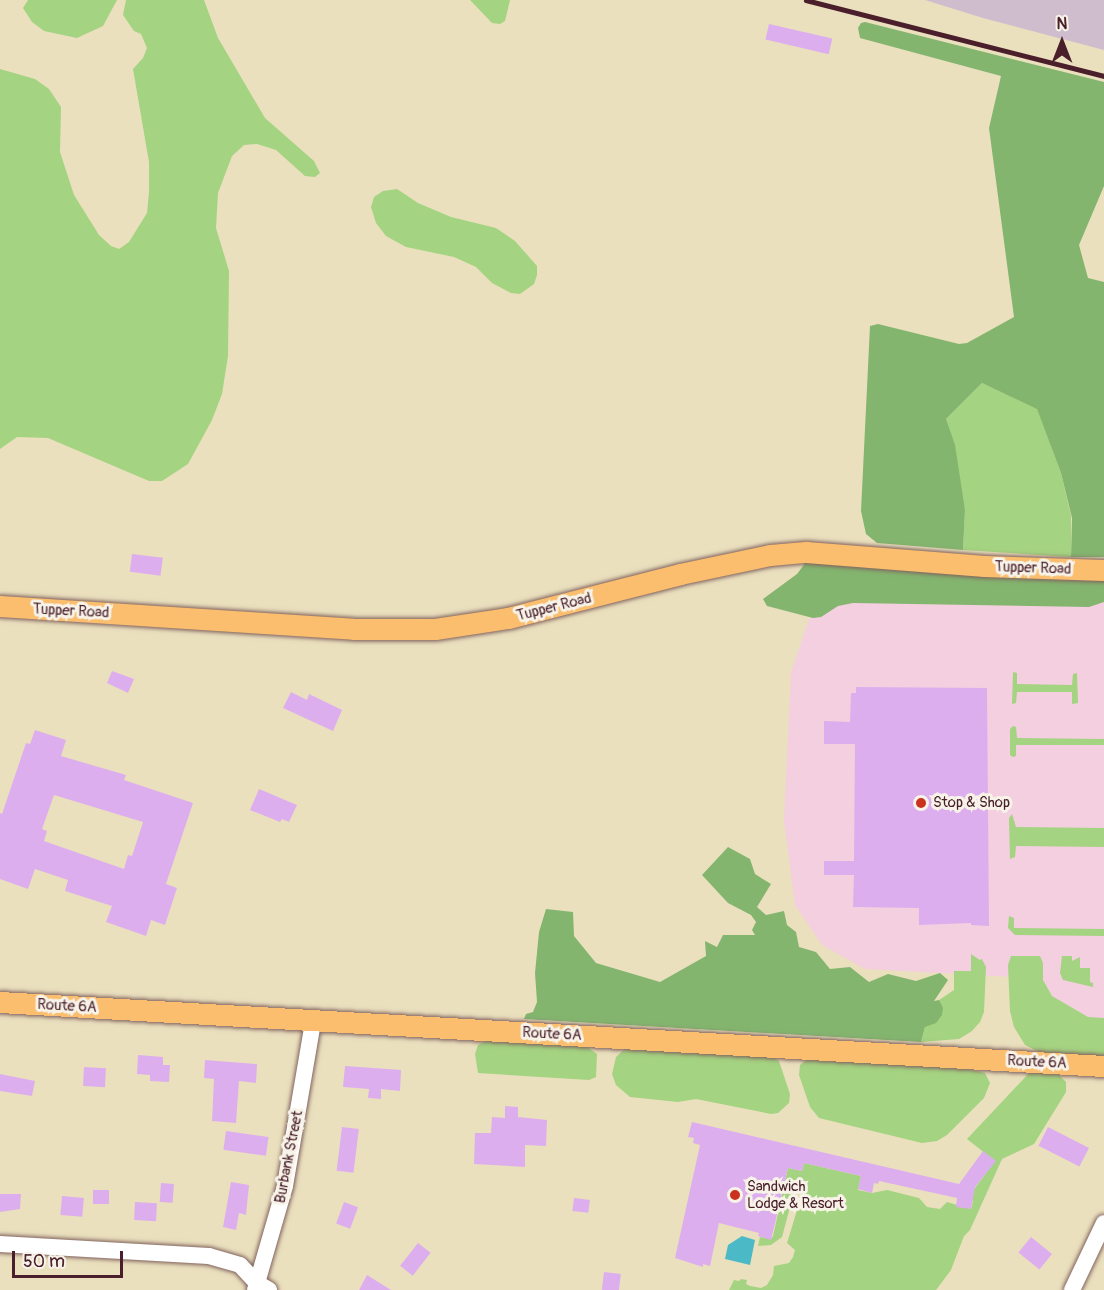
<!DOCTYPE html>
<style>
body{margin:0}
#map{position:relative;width:1104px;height:1290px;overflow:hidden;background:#eae0be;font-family:Pangolin,sans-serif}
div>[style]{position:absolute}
.built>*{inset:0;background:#f3cfdf}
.industrial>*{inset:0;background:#cfbdce}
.green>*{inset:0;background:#a4d381}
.forest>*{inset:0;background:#83b56f}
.water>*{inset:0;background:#4cb9c7}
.building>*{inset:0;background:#ddaeee;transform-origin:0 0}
.roads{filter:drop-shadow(0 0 2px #82635e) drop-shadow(0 0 2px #82635e)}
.minor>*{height:16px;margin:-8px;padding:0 8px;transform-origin:8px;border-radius:8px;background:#fff}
.major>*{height:21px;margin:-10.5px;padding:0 10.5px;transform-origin:10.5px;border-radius:10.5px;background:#fbbd6e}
.rail>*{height:4.5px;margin:-2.25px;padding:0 2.25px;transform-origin:2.25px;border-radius:2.25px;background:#4a1f2b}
.dots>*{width:16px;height:16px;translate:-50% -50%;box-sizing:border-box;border:3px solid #f7f3e8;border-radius:50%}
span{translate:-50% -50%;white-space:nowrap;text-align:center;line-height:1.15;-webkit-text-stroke:6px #f7f3e8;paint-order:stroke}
.street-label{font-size:15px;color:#4a1f2b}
.poi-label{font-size:15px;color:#4a1f2b}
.left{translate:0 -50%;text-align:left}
.north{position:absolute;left:1032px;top:12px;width:60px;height:60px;-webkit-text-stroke:4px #f7f3e8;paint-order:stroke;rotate:0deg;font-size:16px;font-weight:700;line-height:24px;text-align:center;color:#4a1f2b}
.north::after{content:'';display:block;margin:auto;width:21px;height:27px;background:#4a1f2b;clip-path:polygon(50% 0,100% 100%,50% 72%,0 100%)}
.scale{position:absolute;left:12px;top:1251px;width:111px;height:27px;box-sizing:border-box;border:3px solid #4a1f2b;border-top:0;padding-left:8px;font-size:18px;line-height:21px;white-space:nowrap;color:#4a1f2b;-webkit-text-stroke:4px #f7f3e8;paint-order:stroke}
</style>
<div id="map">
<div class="built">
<i style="clip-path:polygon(1104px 593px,1104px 1028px,1054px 1009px,1034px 978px,865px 969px,822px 945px,795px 905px,784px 821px,791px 672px,809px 619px,857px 596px)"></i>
</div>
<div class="industrial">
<i style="clip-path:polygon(925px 0,1104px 0,1104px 50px,983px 18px)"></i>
</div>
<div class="green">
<i style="clip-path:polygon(28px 0,117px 0,103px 26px,77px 38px,44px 31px,32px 22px,23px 8px)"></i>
<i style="clip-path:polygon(126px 0,204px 0,218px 38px,265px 118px,314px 161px,320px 173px,315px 177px,305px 176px,276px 150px,257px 144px,244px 145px,232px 156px,218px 193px,216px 228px,229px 271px,228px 356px,222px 394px,212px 420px,188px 464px,162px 481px,149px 481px,48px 438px,17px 437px,0 449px,0 69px,35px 79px,49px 89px,61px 107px,60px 152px,74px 195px,99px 235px,111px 246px,119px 249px,129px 242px,147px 213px,149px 192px,149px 162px,133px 69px,143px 58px,147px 48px,141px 34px,134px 31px,123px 15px)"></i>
<i style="clip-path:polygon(470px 0,510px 0,505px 21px,500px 24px,492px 23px)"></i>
<i style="clip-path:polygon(397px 189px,418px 203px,451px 217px,496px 228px,515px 241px,537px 266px,537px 275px,534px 284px,520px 294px,511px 293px,492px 283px,476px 267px,454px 257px,406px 247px,386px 236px,376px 223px,371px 207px,374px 197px,383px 191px)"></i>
<i style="clip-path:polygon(982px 383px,1037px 408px,1061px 473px,1071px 516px,1071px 557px,963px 550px,965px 510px,946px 419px)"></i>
<i style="clip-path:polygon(1013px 672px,1017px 673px,1017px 684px,1072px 685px,1073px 674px,1077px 673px,1078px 703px,1072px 704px,1072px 692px,1017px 692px,1016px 703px,1012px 704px)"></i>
<i style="clip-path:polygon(1013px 726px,1016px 727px,1017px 738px,1104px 739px,1104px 745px,1016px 745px,1016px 756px,1013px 757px,1010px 755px,1010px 729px)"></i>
<i style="clip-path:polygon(1012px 814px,1016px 827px,1104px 828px,1104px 847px,1016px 846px,1015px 857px,1010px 859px,1009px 818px)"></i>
<i style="clip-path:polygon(1009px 916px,1014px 918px,1014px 928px,1104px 929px,1104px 936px,1015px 935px,1008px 928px)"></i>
<i style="clip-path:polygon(971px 954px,980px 960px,982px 959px,986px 967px,984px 1012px,980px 1022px,972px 1031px,959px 1039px,921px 1042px,925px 1027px,939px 1000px,954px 990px,954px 971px,971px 971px)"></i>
<i style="clip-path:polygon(1011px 956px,1040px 956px,1043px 963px,1043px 980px,1052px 996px,1088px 1017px,1104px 1018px,1104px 1057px,1039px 1052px,1025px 1045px,1014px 1027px,1010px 1011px,1008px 965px)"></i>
<i style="clip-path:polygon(1062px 956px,1072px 956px,1072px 961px,1080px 957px,1080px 968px,1090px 968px,1090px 982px,1093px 983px,1093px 987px,1063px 980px,1060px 973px)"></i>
<i style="clip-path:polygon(486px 1041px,586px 1046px,597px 1054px,596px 1077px,589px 1080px,478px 1073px,475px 1054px,478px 1045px)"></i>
<i style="clip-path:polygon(627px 1047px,771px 1056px,779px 1061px,790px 1094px,789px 1103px,778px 1113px,771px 1114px,696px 1099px,678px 1102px,630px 1097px,616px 1085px,612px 1074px,616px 1057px)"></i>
<i style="clip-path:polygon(808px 1059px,967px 1069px,985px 1073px,990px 1083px,984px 1098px,947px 1135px,937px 1141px,922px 1143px,819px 1118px,810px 1107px,799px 1075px,800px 1065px)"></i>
<i style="clip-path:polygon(1031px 1071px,1059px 1075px,1066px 1082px,1066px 1092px,1034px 1144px,1002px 1159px,970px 1230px,964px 1236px,951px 1270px,936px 1290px,729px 1290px,734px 1280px,739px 1281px,741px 1279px,747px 1280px,746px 1284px,750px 1286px,761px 1288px,767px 1285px,773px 1275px,774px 1266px,789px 1263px,793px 1257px,795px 1250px,787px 1243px,802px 1194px,799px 1191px,795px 1193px,795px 1203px,789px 1211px,782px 1237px,771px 1245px,758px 1246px,760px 1237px,771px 1239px,773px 1236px,788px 1168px,802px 1171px,804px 1163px,861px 1176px,858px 1190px,872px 1193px,887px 1190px,919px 1198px,927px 1207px,940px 1209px,947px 1202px,971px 1209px,973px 1201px,966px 1200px,995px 1161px,967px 1139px)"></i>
</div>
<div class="forest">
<i style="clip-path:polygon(865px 22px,1104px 82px,1104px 186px,1079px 245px,1088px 278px,1104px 282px,1104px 557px,1071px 557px,1072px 518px,1061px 473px,1037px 409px,982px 383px,946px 419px,955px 445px,965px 510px,963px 550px,877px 543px,866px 534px,861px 511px,870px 326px,878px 324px,959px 344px,967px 343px,1014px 317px,989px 128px,1001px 76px,860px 38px,858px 28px,861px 23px)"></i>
<i style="clip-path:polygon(806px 562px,1104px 578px,1104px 602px,1089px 607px,853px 603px,838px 606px,821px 617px,813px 618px,767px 606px,763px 599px,797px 574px)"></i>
<i style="clip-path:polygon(728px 847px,750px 859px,755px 874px,771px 884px,757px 907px,766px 915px,784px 911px,787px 925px,796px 932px,799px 947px,816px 952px,830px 969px,850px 967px,869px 982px,888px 974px,916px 981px,940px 973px,948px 980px,934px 1001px,939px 1000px,943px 1008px,942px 1015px,936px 1023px,925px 1027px,921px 1042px,524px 1019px,526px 1014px,533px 1012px,537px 1002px,535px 973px,539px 932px,546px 909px,573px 912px,574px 936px,596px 963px,660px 982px,706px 956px,705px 941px,717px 947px,723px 935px,755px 935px,752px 930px,756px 922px,751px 915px,728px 903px,702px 875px)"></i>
</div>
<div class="water">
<i style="clip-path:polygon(742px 1236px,755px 1240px,750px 1265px,725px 1259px,728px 1245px)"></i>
</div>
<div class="building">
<i style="left:769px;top:24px;width:65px;height:16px;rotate:13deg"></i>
<i style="left:132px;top:554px;width:31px;height:18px;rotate:7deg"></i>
<i style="clip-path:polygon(112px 671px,134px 679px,128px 693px,107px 683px)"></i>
<i style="clip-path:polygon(856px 687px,987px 688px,989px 926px,971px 925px,971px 923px,919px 925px,919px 908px,853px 907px,854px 875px,824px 875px,824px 861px,854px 861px,855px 744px,824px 744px,824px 721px,850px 722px,851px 693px,856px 693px)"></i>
<i style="clip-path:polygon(291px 692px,307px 700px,309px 694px,342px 710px,333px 731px,283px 708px)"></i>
<i style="clip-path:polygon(evenodd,35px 730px,66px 740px,61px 756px,126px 775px,124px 780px,193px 803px,166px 884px,177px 888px,165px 925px,151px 920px,146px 936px,106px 922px,112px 906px,65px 891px,68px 880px,35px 869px,28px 889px,0 879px,0 813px,2px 814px,26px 743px,30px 744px,35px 730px,54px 795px,143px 822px,132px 856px,128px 855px,124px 869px,44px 841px,47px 831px,42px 829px,54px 795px)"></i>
<i style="clip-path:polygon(259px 789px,297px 805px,289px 822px,282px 819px,280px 822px,250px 810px)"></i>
<i style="clip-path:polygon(138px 1055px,163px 1057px,163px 1065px,170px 1065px,169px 1082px,150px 1081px,150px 1075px,137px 1074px)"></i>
<i style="clip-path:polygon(205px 1060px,257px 1064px,256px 1083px,239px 1081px,236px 1123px,212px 1121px,214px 1079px,204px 1078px)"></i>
<i style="clip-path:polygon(345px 1066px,401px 1070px,400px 1091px,381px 1089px,381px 1099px,368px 1098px,369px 1089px,343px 1087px)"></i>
<i style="left:84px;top:1067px;width:22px;height:19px;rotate:3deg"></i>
<i style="clip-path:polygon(0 1074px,35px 1081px,32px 1096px,0 1091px)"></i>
<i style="clip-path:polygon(505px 1106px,518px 1107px,518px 1117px,547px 1120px,546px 1146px,525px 1145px,525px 1167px,474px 1164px,475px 1133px,491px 1133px,492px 1117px,505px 1118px)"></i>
<i style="clip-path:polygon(692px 1122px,959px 1184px,983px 1151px,996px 1161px,975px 1187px,971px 1209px,956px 1207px,957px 1198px,879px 1181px,878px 1184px,874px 1183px,872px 1193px,858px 1189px,861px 1176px,804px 1163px,802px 1171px,788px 1168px,771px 1240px,758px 1236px,759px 1233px,719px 1223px,710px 1266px,703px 1264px,703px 1267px,675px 1258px,700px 1145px,693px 1143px,694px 1138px,688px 1137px)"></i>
<i style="left:342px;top:1127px;width:17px;height:44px;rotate:7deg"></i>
<i style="left:1048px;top:1127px;width:46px;height:21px;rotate:27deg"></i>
<i style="left:226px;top:1131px;width:43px;height:19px;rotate:8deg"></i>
<i style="clip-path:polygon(231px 1182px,249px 1185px,246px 1215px,239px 1213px,236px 1230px,223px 1227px)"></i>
<i style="left:161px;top:1183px;width:13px;height:19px;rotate:4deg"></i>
<i style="left:93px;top:1190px;width:16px;height:14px"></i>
<i style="clip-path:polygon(0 1194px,21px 1194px,20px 1209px,0 1212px)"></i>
<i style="left:62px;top:1196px;width:22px;height:19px;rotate:5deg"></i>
<i style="left:574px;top:1198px;width:16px;height:13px;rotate:7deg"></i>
<i style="left:135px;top:1202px;width:22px;height:18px;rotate:3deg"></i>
<i style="left:344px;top:1202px;width:15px;height:23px;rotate:20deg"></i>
<i style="left:1031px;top:1237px;width:27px;height:20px;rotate:39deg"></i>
<i style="left:418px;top:1243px;width:16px;height:29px;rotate:38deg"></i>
<i style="left:604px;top:1272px;width:17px;height:18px;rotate:7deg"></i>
<i style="clip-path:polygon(367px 1275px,391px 1290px,359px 1290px)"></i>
</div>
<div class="roads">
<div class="minor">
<i style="left:0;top:1244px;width:209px;rotate:3.3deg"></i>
<i style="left:209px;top:1256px;width:32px;rotate:16deg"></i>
<i style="left:240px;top:1265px;width:25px;rotate:47deg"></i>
<i style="left:257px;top:1283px;width:14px;rotate:30deg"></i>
<i style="left:255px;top:1290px;width:108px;rotate:-73.9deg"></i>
<i style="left:285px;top:1186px;width:166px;rotate:-80.3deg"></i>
<i style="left:1072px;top:1290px;width:74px;rotate:-64.5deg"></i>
</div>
<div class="major">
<i style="left:0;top:606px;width:354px;rotate:3.7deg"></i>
<i style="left:353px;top:629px;width:82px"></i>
<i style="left:435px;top:629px;width:74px;rotate:-8.6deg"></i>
<i style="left:508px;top:618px;width:178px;rotate:-14.3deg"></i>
<i style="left:680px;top:574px;width:92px;rotate:-11.9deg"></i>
<i style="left:770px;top:555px;width:36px;rotate:-5deg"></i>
<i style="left:806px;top:552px;width:179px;rotate:4.5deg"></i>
<i style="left:984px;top:566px;width:120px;rotate:1.9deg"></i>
<i style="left:0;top:1002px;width:1106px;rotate:3.32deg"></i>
</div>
</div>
<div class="rail">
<i style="left:806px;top:0;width:308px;rotate:14.3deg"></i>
</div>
<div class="dots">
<i style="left:921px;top:803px;background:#c8321e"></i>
<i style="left:735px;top:1195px;background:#c8321e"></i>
</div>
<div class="street-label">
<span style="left:1033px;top:568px;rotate:2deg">Tupper Road</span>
<span style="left:554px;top:607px;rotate:-14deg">Tupper Road</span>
<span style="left:71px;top:611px;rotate:3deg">Tupper Road</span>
<span style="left:67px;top:1006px;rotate:3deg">Route 6A</span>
<span style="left:552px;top:1034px;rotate:3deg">Route 6A</span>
<span style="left:1037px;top:1062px;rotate:3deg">Route 6A</span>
<span style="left:289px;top:1157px;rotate:-79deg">Burbank Street</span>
</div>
<div class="poi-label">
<span class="left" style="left:933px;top:803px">Stop &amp; Shop</span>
<span class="left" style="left:747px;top:1195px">Sandwich<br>Lodge &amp; Resort</span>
</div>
<div class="north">N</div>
<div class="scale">50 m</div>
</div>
